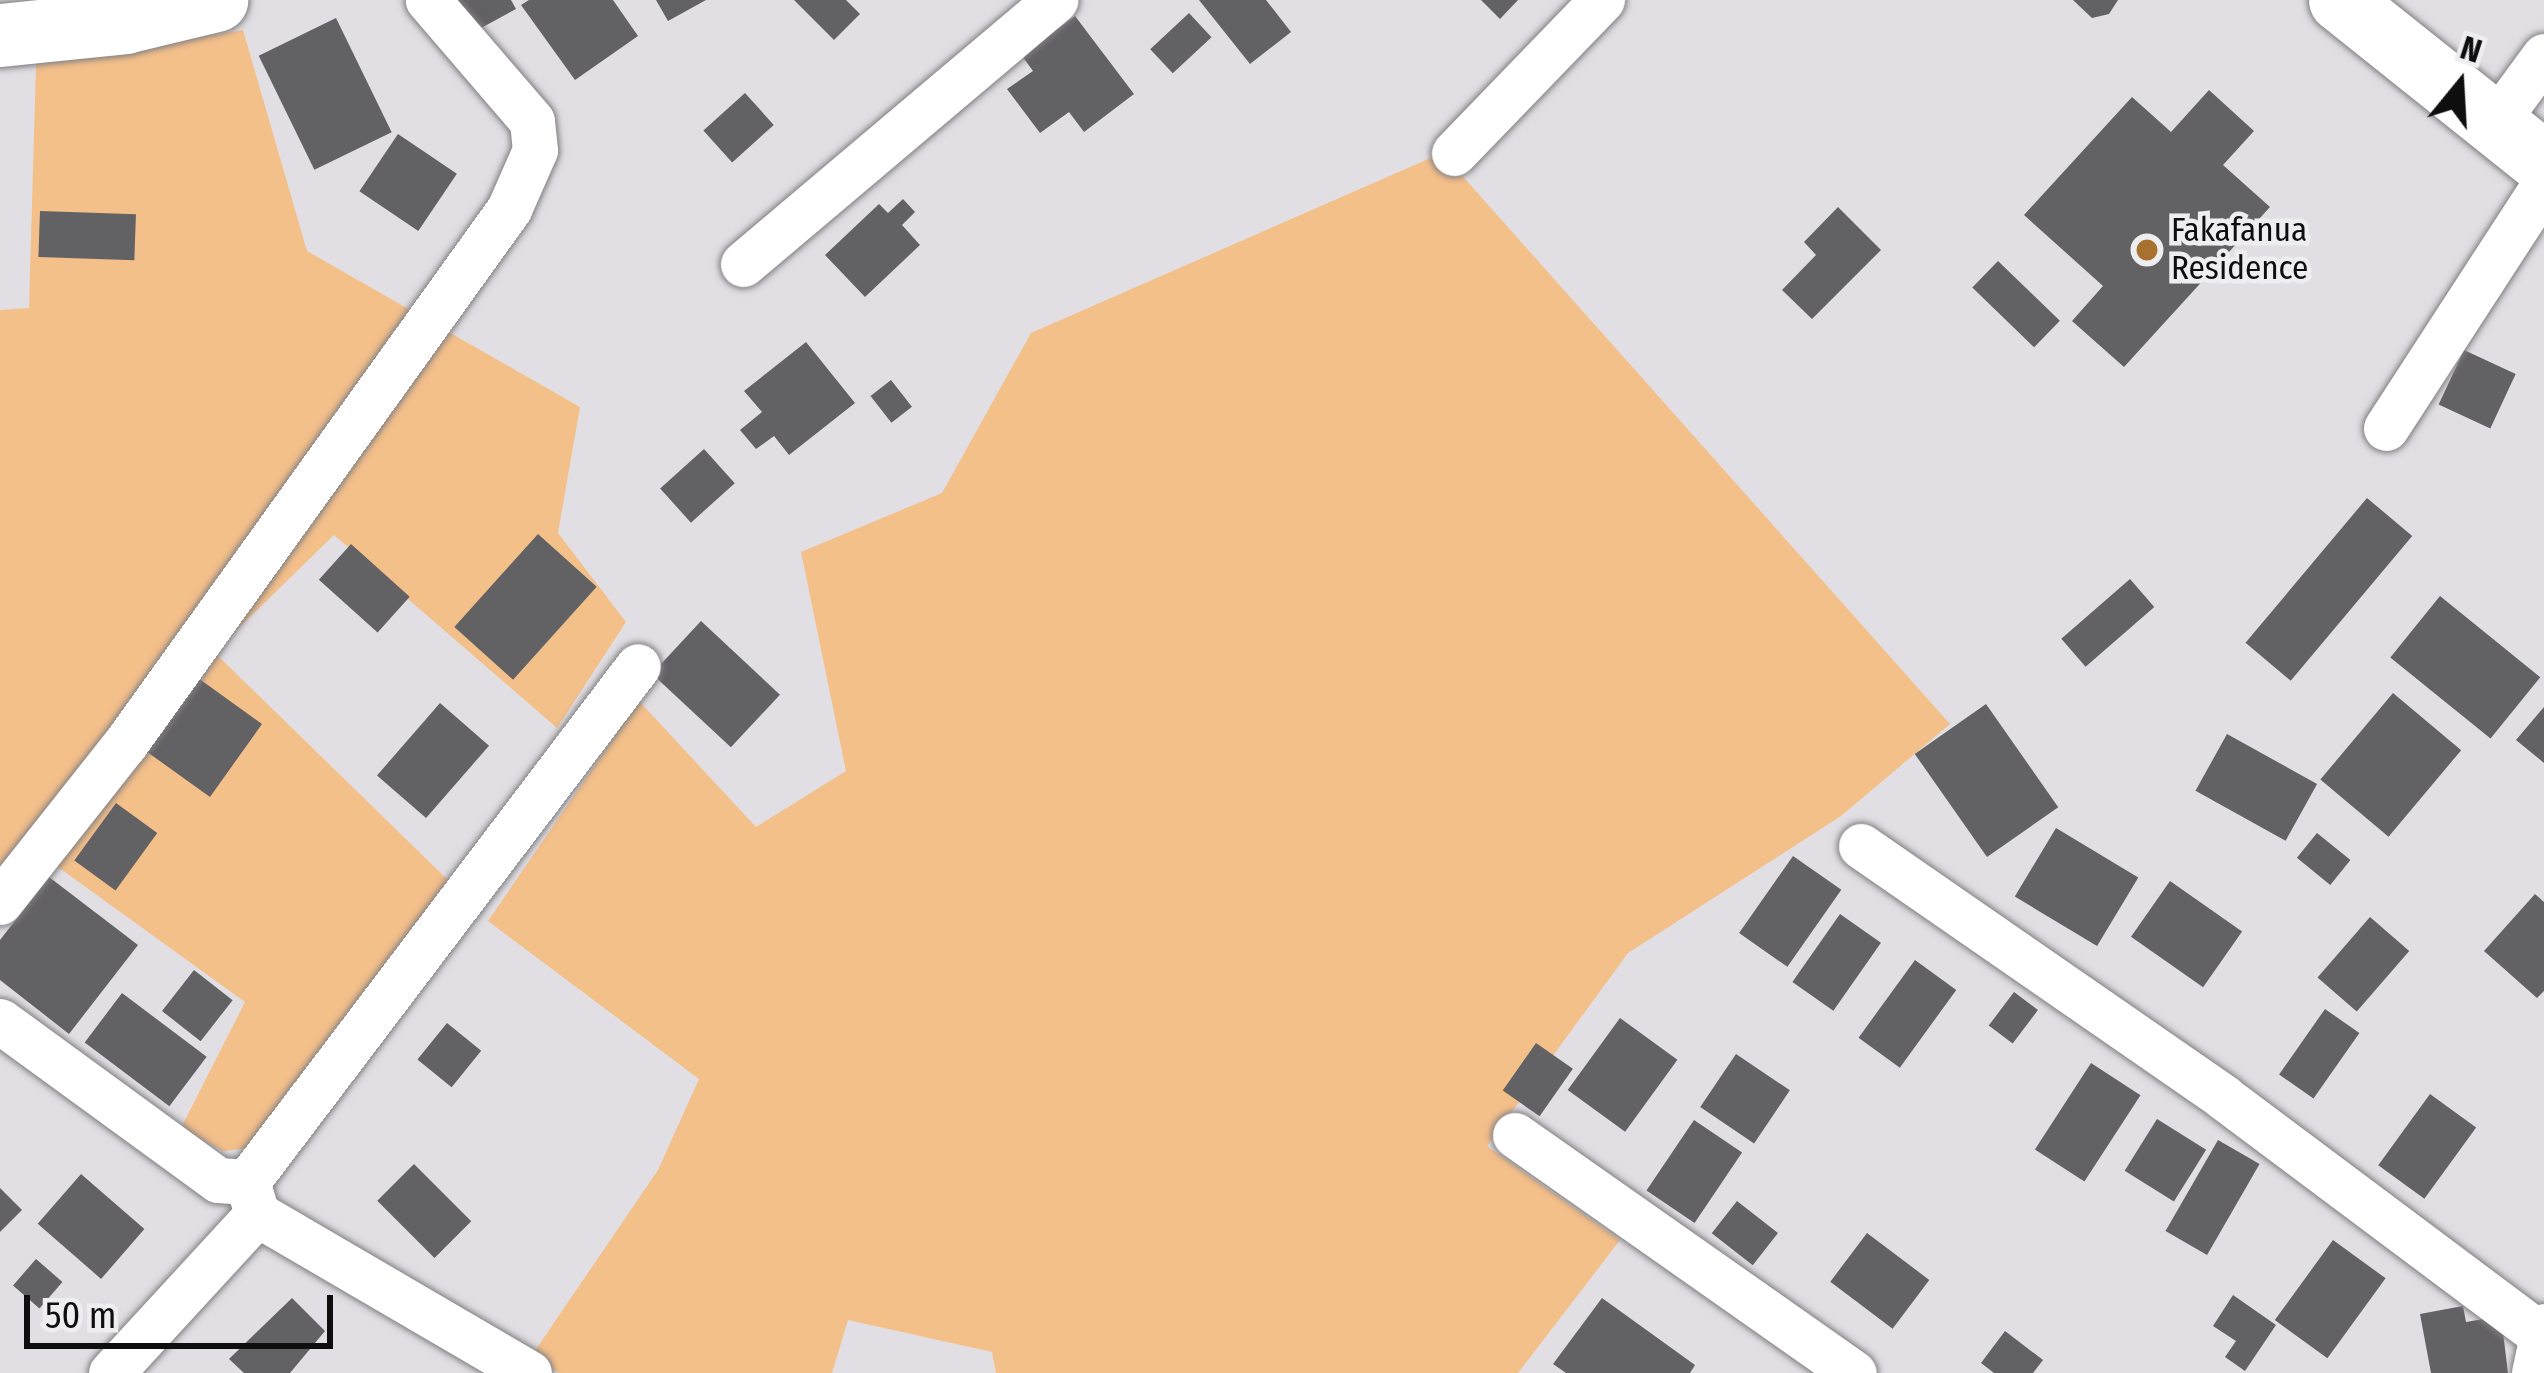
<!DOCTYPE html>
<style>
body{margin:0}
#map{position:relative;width:2544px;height:1373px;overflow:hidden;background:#e1dfe3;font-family:"Fira Sans Condensed",sans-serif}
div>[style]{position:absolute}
.green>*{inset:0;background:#f4c08a}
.building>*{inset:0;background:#626164;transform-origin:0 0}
.roads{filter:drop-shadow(0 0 3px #817f82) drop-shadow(0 0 3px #817f82)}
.street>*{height:45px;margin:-22.5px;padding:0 22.5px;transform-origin:22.5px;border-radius:22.5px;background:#fff}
.secondary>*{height:63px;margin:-31.5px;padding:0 31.5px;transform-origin:31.5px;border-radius:31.5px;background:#fff}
.dots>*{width:33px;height:33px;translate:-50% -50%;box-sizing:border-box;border:6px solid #eeedf0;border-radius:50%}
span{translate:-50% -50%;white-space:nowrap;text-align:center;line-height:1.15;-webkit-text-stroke:9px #eeedf0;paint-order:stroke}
.poi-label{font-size:33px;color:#0f0e0f}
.left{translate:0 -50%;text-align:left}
.north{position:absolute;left:2400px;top:24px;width:120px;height:120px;-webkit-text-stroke:9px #eeedf0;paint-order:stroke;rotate:18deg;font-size:33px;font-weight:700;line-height:48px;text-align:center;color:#0f0e0f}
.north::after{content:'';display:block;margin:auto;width:42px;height:54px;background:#0f0e0f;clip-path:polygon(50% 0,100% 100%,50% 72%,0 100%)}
.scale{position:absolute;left:24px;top:1295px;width:309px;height:54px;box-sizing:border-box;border:6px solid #0f0e0f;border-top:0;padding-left:15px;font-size:36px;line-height:42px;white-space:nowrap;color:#0f0e0f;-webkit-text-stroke:9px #eeedf0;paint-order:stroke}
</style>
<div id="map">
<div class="green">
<i style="clip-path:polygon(243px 30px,307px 251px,580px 407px,558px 533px,626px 622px,557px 728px,334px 535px,214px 652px,450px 882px,251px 1148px,223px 1151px,181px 1128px,245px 1002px,51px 862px,0 924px,0 310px,29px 308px,36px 64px)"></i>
<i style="clip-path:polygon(1442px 153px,1950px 724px,1841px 816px,1628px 953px,1487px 1146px,1620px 1240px,1518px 1373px,996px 1373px,992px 1352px,848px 1320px,832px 1373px,559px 1373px,530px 1358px,658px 1170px,699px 1079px,488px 921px,639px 701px,756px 827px,846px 771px,801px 552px,942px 493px,1031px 333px)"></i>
</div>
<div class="building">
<i style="clip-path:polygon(454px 0,511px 0,516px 9px,472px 33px)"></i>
<i style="clip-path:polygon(529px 0,613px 0,638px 36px,575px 80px,521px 5px)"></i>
<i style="clip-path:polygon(656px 0,706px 0,668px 21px)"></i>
<i style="clip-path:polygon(794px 0,846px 0,860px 14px,834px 40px)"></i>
<i style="clip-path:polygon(1199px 0,1266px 0,1291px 32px,1250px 64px)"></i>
<i style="clip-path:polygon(1481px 0,1518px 0,1500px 19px)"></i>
<i style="clip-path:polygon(2073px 0,2118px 0,2109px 14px,2092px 18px)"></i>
<i style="left:1189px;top:13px;width:33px;height:53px;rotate:47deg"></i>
<i style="clip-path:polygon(1075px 16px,1134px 94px,1084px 132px,1069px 112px,1040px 133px,1007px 89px,1033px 71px,1022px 56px)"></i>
<i style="left:336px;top:18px;width:127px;height:86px;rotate:64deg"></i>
<i style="clip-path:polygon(2209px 90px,2254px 131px,2223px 165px,2270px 207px,2124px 367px,2072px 321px,2103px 286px,2024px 215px,2132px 97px,2171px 132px)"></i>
<i style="left:745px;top:93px;width:43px;height:56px;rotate:48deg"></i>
<i style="left:398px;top:134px;width:71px;height:69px;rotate:34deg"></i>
<i style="clip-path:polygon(903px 199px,915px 212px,902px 225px,920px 245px,865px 297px,825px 255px,879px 204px,888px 213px)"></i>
<i style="clip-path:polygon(1838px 207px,1881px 250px,1812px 319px,1782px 290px,1816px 255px,1804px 242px)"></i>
<i style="left:40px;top:211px;width:96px;height:46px;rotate:2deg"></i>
<i style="left:1998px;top:261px;width:86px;height:37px;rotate:44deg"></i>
<i style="clip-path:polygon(806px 342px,855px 403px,789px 455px,774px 436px,756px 449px,740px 430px,762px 412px,744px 391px)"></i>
<i style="left:2464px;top:350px;width:57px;height:60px;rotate:25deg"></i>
<i style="left:891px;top:380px;width:34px;height:26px;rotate:52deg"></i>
<i style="left:704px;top:449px;width:46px;height:59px;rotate:48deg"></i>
<i style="left:2367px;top:498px;width:59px;height:189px;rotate:40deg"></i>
<i style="left:538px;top:534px;width:79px;height:125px;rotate:42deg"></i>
<i style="left:351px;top:544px;width:79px;height:48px;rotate:42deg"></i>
<i style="left:2130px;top:579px;width:37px;height:91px;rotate:49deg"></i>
<i style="left:2440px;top:596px;width:129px;height:79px;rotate:39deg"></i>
<i style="left:701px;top:621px;width:108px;height:72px;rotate:43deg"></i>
<i style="clip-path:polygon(180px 665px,262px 724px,210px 797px,143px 749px)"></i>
<i style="left:2393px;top:693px;width:89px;height:113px;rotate:40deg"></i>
<i style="left:440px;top:703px;width:65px;height:96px;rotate:41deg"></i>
<i style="left:1986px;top:704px;width:126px;height:87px;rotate:55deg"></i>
<i style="clip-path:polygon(2544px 707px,2544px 763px,2516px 740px)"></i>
<i style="left:2227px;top:734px;width:103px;height:65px;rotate:29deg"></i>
<i style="left:116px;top:803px;width:51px;height:71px;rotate:36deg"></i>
<i style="left:2056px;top:828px;width:96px;height:80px;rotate:31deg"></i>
<i style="left:2317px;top:833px;width:43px;height:32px;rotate:39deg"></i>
<i style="left:1793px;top:856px;width:59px;height:94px;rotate:35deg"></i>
<i style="clip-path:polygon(49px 877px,138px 945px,69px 1034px,0 980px,0 940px)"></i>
<i style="left:2170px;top:881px;width:88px;height:68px;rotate:35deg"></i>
<i style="clip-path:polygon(2535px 894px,2544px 902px,2544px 991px,2537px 998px,2484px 951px)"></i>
<i style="left:1840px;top:914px;width:50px;height:83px;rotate:35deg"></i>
<i style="left:2370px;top:917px;width:52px;height:80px;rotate:41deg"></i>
<i style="left:1915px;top:960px;width:51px;height:96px;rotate:36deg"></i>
<i style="left:194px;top:970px;width:49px;height:52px;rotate:38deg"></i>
<i style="left:2014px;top:992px;width:30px;height:42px;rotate:37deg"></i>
<i style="left:122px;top:993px;width:106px;height:62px;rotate:37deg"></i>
<i style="left:2325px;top:1009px;width:42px;height:80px;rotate:35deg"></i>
<i style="left:1620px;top:1018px;width:71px;height:89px;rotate:36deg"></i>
<i style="left:447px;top:1023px;width:44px;height:47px;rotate:39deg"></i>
<i style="left:1536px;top:1043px;width:45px;height:58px;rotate:35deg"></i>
<i style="left:1736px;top:1054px;width:65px;height:64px;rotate:34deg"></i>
<i style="left:2091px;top:1063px;width:59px;height:103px;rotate:33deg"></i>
<i style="left:2430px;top:1094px;width:57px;height:88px;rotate:36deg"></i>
<i style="left:2157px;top:1119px;width:58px;height:61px;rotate:32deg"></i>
<i style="left:1694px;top:1120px;width:58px;height:85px;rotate:34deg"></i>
<i style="left:2218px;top:1140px;width:48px;height:105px;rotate:30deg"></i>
<i style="left:414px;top:1164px;width:81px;height:52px;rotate:45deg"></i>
<i style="left:81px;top:1174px;width:84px;height:66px;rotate:41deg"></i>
<i style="clip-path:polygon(0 1188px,22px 1210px,0 1232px)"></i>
<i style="left:1737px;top:1201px;width:52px;height:41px;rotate:38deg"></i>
<i style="left:1867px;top:1233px;width:78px;height:61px;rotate:37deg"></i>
<i style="left:2333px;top:1240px;width:65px;height:99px;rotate:36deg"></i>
<i style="left:36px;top:1259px;width:35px;height:35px;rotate:41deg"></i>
<i style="clip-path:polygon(2233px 1295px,2276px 1325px,2245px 1371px,2225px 1357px,2236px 1341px,2213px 1326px)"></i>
<i style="clip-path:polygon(292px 1298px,325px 1331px,290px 1373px,244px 1373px,229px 1359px)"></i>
<i style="clip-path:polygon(1602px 1298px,1695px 1365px,1690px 1373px,1566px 1373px,1553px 1364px)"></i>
<i style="clip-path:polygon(2463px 1306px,2466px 1322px,2501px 1316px,2508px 1373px,2431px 1373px,2420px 1314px)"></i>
<i style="clip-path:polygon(2005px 1331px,2043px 1360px,2033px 1373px,1994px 1373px,1981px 1363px)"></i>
</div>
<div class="roads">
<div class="street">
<i style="left:2495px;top:123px;width:83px;rotate:-53.8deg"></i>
<i style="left:1454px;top:153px;width:213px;rotate:-46deg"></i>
<i style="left:743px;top:264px;width:409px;rotate:-40.2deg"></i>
<i style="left:2386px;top:428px;width:290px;rotate:-57deg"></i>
<i style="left:1861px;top:846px;width:441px;rotate:34.7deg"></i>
<i style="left:2223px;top:1097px;width:394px;rotate:36.8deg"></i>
<i style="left:0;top:902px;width:201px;rotate:-51.7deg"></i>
<i style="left:125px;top:744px;width:659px;rotate:-54.33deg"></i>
<i style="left:509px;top:209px;width:64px;rotate:-66.2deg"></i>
<i style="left:535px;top:150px;width:29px;rotate:-96deg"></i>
<i style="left:532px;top:121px;width:160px;rotate:-130.7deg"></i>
<i style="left:0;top:1021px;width:270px;rotate:36.1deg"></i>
<i style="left:218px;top:1180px;width:29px;rotate:4deg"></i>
<i style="left:247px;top:1182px;width:647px;rotate:-52.85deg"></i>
<i style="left:1515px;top:1135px;width:414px;rotate:35.1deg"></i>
<i style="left:257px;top:1214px;width:315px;rotate:30.3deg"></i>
<i style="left:111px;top:1373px;width:216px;rotate:-47.4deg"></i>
<i style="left:257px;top:1214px;width:27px;rotate:-107deg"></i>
<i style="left:2534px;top:1373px;width:48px;rotate:-78deg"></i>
</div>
<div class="secondary">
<i style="left:2340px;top:0;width:261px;rotate:38.6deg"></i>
<i style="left:0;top:35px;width:126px;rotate:-5.9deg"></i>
<i style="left:125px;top:22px;width:94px;rotate:-13.6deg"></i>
</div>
</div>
<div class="dots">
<i style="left:2147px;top:250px;background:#a9712f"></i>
</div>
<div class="poi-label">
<span class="left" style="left:2171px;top:250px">Fakafanua<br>Residence</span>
</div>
<div class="north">N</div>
<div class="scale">50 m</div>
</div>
